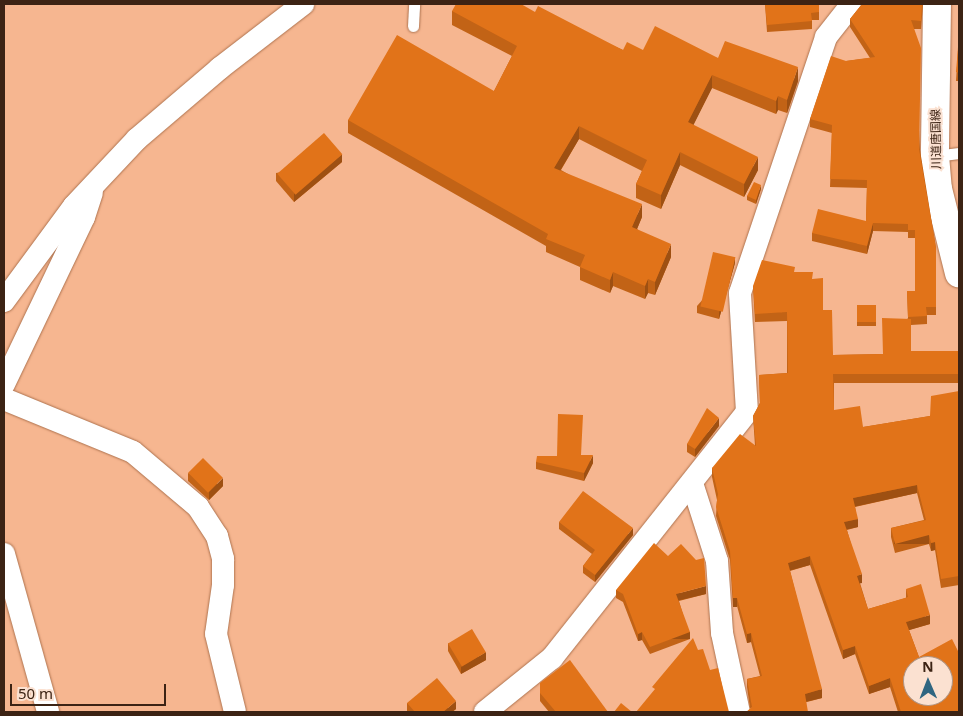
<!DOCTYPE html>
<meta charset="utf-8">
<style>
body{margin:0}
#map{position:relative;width:963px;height:716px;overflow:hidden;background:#f6b690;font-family:"Noto Sans","Noto Sans JP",sans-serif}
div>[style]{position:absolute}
.roads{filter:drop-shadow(0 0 1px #ae734f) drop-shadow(0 0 1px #ae734f)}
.service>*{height:11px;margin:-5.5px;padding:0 5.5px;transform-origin:5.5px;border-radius:5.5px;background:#fff}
.minor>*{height:22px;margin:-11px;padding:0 11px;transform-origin:11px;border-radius:11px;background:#fff}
.secondary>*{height:28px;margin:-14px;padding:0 14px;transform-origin:14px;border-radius:14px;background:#fff}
.wall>*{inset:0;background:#c26316;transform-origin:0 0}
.shaded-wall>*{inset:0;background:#9e5012;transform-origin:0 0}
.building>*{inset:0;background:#e17319;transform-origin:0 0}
span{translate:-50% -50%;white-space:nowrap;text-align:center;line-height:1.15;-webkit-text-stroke:4px #fbe1d1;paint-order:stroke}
.street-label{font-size:12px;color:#3c2314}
.frame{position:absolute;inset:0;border:5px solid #3c2314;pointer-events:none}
.north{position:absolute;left:903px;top:656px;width:50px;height:50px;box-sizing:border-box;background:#fbe1d1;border:1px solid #af9585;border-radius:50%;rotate:359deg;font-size:14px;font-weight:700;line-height:20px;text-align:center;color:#3c2314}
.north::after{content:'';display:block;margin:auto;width:18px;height:22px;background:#306681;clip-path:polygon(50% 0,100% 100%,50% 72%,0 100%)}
.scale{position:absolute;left:10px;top:684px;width:156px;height:22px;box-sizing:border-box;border:2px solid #3c2314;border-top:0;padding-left:6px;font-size:15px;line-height:18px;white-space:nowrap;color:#3c2314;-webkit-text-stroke:4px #fbe1d1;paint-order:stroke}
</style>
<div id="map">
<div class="roads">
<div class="service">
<i style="left:413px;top:26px;width:22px;rotate:-87deg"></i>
<i style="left:935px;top:156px;width:24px;rotate:-7deg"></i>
</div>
<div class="minor">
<i style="left:4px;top:301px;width:118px;rotate:-53.6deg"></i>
<i style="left:74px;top:206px;width:92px;rotate:-46.8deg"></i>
<i style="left:137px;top:139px;width:109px;rotate:-40.5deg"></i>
<i style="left:220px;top:68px;width:105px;rotate:-37.6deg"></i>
<i style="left:4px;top:384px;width:185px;rotate:-64.4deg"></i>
<i style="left:84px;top:217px;width:26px;rotate:-72deg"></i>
<i style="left:4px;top:399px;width:139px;rotate:22.3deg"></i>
<i style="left:133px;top:452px;width:85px;rotate:40.2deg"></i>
<i style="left:198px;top:507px;width:35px;rotate:57deg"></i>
<i style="left:217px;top:536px;width:24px;rotate:75deg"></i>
<i style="left:223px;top:559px;width:26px;rotate:90deg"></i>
<i style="left:223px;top:585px;width:49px;rotate:98.1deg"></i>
<i style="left:216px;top:634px;width:80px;rotate:76.3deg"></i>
<i style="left:692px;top:483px;width:82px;rotate:72.2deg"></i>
<i style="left:717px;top:561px;width:72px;rotate:86deg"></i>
<i style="left:722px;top:633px;width:81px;rotate:77.9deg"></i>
<i style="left:4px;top:554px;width:164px;rotate:74.4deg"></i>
<i style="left:485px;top:712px;width:86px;rotate:-38.9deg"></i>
<i style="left:552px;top:658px;width:314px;rotate:-51.6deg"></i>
<i style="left:747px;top:412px;width:119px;rotate:-93.4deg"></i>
<i style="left:740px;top:293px;width:270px;rotate:-71.4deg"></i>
<i style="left:826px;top:37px;width:42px;rotate:-51.8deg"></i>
</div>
<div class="secondary">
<i style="left:937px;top:4px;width:152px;rotate:90.8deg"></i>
<i style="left:935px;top:156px;width:33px;rotate:85deg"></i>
<i style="left:938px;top:189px;width:87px;rotate:76deg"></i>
</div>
</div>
<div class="wall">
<i style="clip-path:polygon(765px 4px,819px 4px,819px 20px,812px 20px,812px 29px,767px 32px)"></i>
<i style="clip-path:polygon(862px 4px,923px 4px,921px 29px,914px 29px,920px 150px,936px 248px,936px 315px,927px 315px,927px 324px,911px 325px,911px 351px,959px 351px,959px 383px,834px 383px,834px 410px,863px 427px,930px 416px,959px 391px,959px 585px,941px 588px,935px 550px,931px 551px,929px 544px,895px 553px,891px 537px,891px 528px,924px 520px,917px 493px,855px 507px,858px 527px,847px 530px,862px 583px,860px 583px,868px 609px,906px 598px,906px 589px,930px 624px,909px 630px,919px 657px,959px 712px,898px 712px,890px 687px,869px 694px,855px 654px,843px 659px,810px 565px,790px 571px,822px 698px,807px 702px,750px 708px,747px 687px,747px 679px,760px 676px,751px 642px,747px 643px,737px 606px,733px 607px,730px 560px,716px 516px,717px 500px,712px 477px,712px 468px,755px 446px,753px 416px,760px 403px,759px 375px,787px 373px,787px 321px,755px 322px,753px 286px,795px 272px,812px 279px,823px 310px,833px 355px,883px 354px,908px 318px,907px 291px,915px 291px,915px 238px,908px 238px,908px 232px,873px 231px,867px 254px,812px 241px,812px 233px,866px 221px,867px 188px,830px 187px,832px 133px,810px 127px,810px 119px,846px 61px,870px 58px,850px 27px,850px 19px)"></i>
<i style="clip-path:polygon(452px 11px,535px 12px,623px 50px,643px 50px,718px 58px,798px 81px,787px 113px,778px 110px,776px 114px,712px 88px,693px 125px,758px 170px,744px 197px,680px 165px,661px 209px,636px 198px,636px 184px,642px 171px,579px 139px,561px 170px,642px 217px,637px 229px,671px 257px,655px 295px,648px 293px,645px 299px,613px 286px,610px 293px,580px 280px,580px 267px,546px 252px,546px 246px,348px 133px,348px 120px,494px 91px,512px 56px,452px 25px)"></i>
<i style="clip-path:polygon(959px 35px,959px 81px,956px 81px)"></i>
<i style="clip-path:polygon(342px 162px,294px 202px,276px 181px,276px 173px)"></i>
<i style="clip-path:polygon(761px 189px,756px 204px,747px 200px,747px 196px)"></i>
<i style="clip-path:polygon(735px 263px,719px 319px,697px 313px,697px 306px)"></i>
<i style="left:876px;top:305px;width:21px;height:19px;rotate:90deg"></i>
<i style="clip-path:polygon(719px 426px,695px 457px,687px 452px,687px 444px)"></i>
<i style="clip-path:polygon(582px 455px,593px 463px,584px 481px,536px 469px,536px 462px)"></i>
<i style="clip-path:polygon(188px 473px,223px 486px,209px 500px,188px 481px)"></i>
<i style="clip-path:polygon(559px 522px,633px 535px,595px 582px,583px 573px,583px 566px,592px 554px,559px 529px)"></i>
<i style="clip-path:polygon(616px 590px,706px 594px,679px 601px,690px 639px,650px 654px,642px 640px,638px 641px,623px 602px,616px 598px)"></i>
<i style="clip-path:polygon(448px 643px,486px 660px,461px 674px,448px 651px)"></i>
<i style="clip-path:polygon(540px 683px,608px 712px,549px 712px,540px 701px)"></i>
<i style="clip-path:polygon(407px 703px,456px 709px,452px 712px,408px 712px,407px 711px)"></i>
</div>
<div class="shaded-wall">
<i style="clip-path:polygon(798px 67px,798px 81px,787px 113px,787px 100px)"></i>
<i style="clip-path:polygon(712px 75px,712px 88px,688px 136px,688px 122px)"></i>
<i style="clip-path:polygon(778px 96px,778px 110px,776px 114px,776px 101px)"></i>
<i style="clip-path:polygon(579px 126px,579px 139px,554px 181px,554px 168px)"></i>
<i style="clip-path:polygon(680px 152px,680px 165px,661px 209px,661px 195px)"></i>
<i style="clip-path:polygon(342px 154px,342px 162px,294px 202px,294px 194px)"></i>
<i style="clip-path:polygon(758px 157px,758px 170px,744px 197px,744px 184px)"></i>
<i style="clip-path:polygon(761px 185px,761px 189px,756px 204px,756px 200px)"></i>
<i style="clip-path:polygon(642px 204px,642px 217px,632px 241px,632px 227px)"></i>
<i style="clip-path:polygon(873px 223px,873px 231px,867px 254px,867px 246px)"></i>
<i style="clip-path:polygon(671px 244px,671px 257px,655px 295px,655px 282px)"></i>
<i style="clip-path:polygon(735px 257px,735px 263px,719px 319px,719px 313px)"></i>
<i style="clip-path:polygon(613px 272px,613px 286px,610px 293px,610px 280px)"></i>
<i style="clip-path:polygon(648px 279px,648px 293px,645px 299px,645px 286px)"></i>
<i style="clip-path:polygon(719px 418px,719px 426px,695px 457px,695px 449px)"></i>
<i style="clip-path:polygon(593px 455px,593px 463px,584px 481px,584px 473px)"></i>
<i style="clip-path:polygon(223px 478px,223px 486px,209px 500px,209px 492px)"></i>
<i style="clip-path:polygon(917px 485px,917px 493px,853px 507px,853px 498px)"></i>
<i style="clip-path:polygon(858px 519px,858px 527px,844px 530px,844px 522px)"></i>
<i style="clip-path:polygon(633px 528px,633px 535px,595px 582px,595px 575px)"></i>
<i style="left:929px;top:535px;width:9px;height:35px;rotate:90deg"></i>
<i style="clip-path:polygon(935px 542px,935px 550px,931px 551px,931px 543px)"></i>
<i style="clip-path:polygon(810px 556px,810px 565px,788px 571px,788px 563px)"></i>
<i style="clip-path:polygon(862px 574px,862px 583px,857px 584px,857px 576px)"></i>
<i style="clip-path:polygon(706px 586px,706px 594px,676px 601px,676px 594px)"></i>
<i style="left:733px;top:598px;width:4px;height:9px"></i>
<i style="clip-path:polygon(930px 615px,930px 624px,906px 631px,906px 622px)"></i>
<i style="clip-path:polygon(642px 632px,642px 640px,638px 641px,638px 634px)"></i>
<i style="left:690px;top:632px;width:7px;height:43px;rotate:90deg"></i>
<i style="clip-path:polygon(751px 633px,751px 642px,747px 643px,747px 634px)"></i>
<i style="clip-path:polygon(855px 646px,855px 654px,843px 659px,843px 650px)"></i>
<i style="clip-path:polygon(486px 652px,486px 660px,461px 674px,461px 667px)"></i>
<i style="clip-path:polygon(890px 678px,890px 687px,869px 694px,869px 686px)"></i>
<i style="clip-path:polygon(822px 689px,822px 698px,805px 702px,805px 694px)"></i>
<i style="clip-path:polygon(456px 701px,456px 709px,452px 712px,443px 712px)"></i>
</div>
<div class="building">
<i style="clip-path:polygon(456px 4px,521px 4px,535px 12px,538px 6px,623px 50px,627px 42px,643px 50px,655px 26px,718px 58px,725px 41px,798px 67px,787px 100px,778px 96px,776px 101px,712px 75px,688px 122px,758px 157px,744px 184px,680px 152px,661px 195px,636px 184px,647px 160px,579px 126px,554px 168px,642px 204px,632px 227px,671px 244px,655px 282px,648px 279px,645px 286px,613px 272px,610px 280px,580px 267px,585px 255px,546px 239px,548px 234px,348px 120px,397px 35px,494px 91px,517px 46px,452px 11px)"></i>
<i style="clip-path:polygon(765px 4px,819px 4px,819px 12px,811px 13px,812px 21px,767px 25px)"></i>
<i style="clip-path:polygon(862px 4px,922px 4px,921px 21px,911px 20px,921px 48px,919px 149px,936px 248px,936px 307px,926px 307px,927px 316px,908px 317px,907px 291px,915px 291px,915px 230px,908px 230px,908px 224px,873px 223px,867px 246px,812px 233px,818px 209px,866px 221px,867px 180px,830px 179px,832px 125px,810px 119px,831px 56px,846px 61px,875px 57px,850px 19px)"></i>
<i style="clip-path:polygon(959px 35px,959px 73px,956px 72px)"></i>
<i style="left:324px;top:133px;width:28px;height:62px;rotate:49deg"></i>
<i style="clip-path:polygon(754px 182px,761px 185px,756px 200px,747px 196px)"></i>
<i style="left:713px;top:252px;width:23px;height:56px;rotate:13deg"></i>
<i style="clip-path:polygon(evenodd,762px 260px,795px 267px,794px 272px,813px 272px,812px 279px,823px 278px,823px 310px,832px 310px,833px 355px,883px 354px,882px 318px,911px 319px,911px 351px,959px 351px,959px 374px,833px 374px,834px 410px,860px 406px,863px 427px,930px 416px,931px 396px,959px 391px,959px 576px,941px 579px,935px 542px,931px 543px,929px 535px,895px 544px,891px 528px,926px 520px,917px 485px,853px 498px,858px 519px,844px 522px,862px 574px,857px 576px,868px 609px,908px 597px,906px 589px,921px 584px,930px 615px,906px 622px,919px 657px,952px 639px,959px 653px,959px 712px,901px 712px,890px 678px,869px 686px,855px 646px,843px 650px,810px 556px,788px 563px,822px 689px,805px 694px,808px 712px,746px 712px,752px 707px,747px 679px,762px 676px,751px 633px,747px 634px,737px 598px,733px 598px,730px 551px,716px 507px,718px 494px,712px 468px,740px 434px,756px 446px,753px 416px,760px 403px,759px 375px,788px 373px,787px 312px,755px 314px,753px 286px,762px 260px,913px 666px,943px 666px,943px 696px,913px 696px,913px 666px)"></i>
<i style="left:876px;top:305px;width:17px;height:19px;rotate:90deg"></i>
<i style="clip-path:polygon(707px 408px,719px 418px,695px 449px,687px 444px)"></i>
<i style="clip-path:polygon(558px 414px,583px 415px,581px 455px,593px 455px,584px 473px,536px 462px,537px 456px,557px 456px)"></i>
<i style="left:203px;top:458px;width:28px;height:21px;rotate:45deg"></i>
<i style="clip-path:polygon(583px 491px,633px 528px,595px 575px,583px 566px,595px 550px,559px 522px)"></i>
<i style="clip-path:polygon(654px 543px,668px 556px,681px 544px,696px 560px,704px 558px,706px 586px,676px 594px,690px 632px,650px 647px,642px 632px,638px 634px,623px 594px,616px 590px)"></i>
<i style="left:472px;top:629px;width:27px;height:28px;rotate:59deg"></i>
<i style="clip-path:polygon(693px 638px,698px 650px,703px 649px,710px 670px,718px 668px,729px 712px,730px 712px,636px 712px,655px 689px,652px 687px)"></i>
<i style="clip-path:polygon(570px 660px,608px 712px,556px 712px,540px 693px,540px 683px)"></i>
<i style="clip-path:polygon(437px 678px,456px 701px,443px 712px,415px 712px,407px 703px)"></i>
<i style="clip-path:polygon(621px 703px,632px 712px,614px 712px)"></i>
</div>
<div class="street-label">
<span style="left:936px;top:139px;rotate:-91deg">川道唐国線</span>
</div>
<div class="frame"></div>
<div class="north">N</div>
<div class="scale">50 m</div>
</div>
